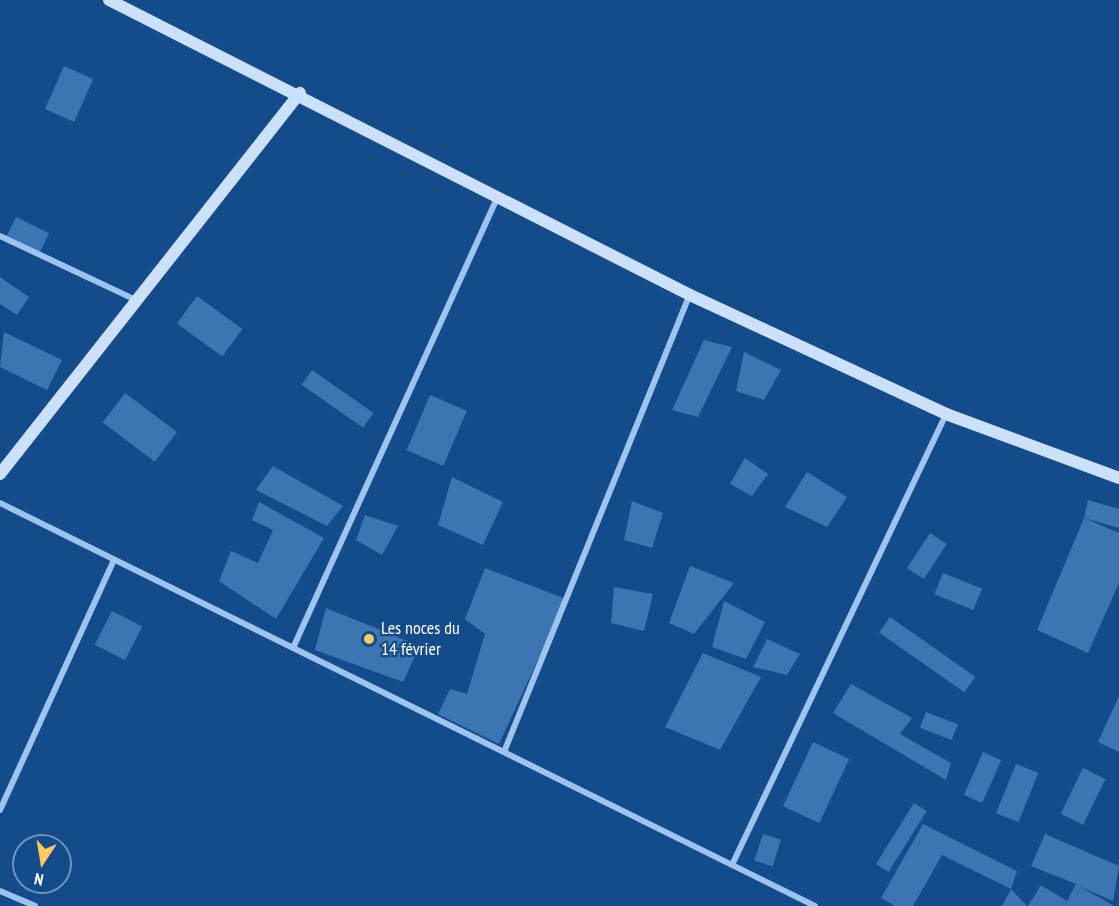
<!DOCTYPE html>
<meta charset="utf-8">
<style>
body{margin:0}
#map{position:relative;width:1119px;height:906px;overflow:hidden;background:#144b8a;font-family:"PT Sans Narrow",sans-serif}
div>[style]{position:absolute}
.building>*{inset:0;background:#3d75b3;transform-origin:0 0}
.street>*{height:6px;margin:-3px;padding:0 3px;transform-origin:3px;border-radius:3px;background:#9cc4ef}
.secondary>*{height:12px;margin:-6px;padding:0 6px;transform-origin:6px;border-radius:6px;background:#cae0fb}
.dots>*{width:16px;height:16px;translate:-50% -50%;box-sizing:border-box;border:3px solid #144b8a;border-radius:50%}
span{translate:-50% -50%;white-space:nowrap;text-align:center;line-height:1.15;-webkit-text-stroke:4.5px #144b8a;paint-order:stroke}
.poi-label{font-size:18px;color:#fff}
.left{translate:0 -50%;text-align:left}
.north{position:absolute;left:12px;top:834px;width:60px;height:60px;box-sizing:border-box;background:#144b8a;border:2px solid #7293b9;border-radius:50%;rotate:192deg;font-size:16px;font-weight:700;line-height:24px;text-align:center;color:#fff}
.north::after{content:'';display:block;margin:auto;width:21px;height:27px;background:#ffcb5a;clip-path:polygon(50% 0,100% 100%,50% 72%,0 100%)}
</style>
<div id="map">
<div class="building">
<i style="left:64px;top:66px;width:32px;height:47px;rotate:24deg"></i>
<i style="left:16px;top:217px;width:37px;height:21px;rotate:26deg"></i>
<i style="clip-path:polygon(0 277px,29px 297px,17px 315px,0 304px)"></i>
<i style="left:197px;top:296px;width:56px;height:34px;rotate:36deg"></i>
<i style="clip-path:polygon(4px 332px,62px 360px,47px 390px,0 367px)"></i>
<i style="clip-path:polygon(704px 340px,732px 347px,698px 417px,672px 410px)"></i>
<i style="clip-path:polygon(744px 352px,781px 370px,764px 400px,736px 391px)"></i>
<i style="left:312px;top:370px;width:75px;height:18px;rotate:35deg"></i>
<i style="left:125px;top:393px;width:65px;height:37px;rotate:37deg"></i>
<i style="left:430px;top:395px;width:40px;height:60px;rotate:23deg"></i>
<i style="clip-path:polygon(745px 458px,768px 474px,752px 496px,730px 484px)"></i>
<i style="clip-path:polygon(273px 466px,343px 506px,327px 526px,256px 490px)"></i>
<i style="clip-path:polygon(807px 472px,847px 497px,827px 527px,785px 507px)"></i>
<i style="clip-path:polygon(452px 477px,503px 502px,483px 545px,438px 525px)"></i>
<i style="clip-path:polygon(1088px 500px,1119px 509px,1119px 528px,1084px 518px)"></i>
<i style="clip-path:polygon(632px 501px,663px 513px,652px 548px,624px 540px)"></i>
<i style="clip-path:polygon(259px 502px,324px 538px,276px 619px,219px 581px,231px 551px,258px 563px,273px 530px,252px 520px)"></i>
<i style="clip-path:polygon(365px 515px,398px 526px,382px 555px,356px 540px)"></i>
<i style="clip-path:polygon(1084px 518px,1119px 533px,1119px 583px,1088px 653px,1037px 630px)"></i>
<i style="left:930px;top:533px;width:20px;height:42px;rotate:33deg"></i>
<i style="clip-path:polygon(690px 566px,734px 583px,694px 634px,669px 623px)"></i>
<i style="clip-path:polygon(485px 568px,566px 599px,499px 744px,438px 714px,450px 689px,467px 694px,485px 634px,465px 619px)"></i>
<i style="left:943px;top:573px;width:42px;height:23px;rotate:22deg"></i>
<i style="clip-path:polygon(614px 587px,653px 594px,644px 631px,611px 623px)"></i>
<i style="clip-path:polygon(724px 601px,765px 622px,746px 659px,712px 647px)"></i>
<i style="clip-path:polygon(326px 608px,420px 646px,403px 682px,315px 650px)"></i>
<i style="left:112px;top:611px;width:34px;height:38px;rotate:27deg"></i>
<i style="left:890px;top:617px;width:104px;height:19px;rotate:35deg"></i>
<i style="clip-path:polygon(767px 639px,800px 654px,787px 675px,753px 667px)"></i>
<i style="clip-path:polygon(703px 653px,761px 677px,720px 750px,665px 727px)"></i>
<i style="clip-path:polygon(851px 684px,912px 718px,900px 734px,951px 763px,946px 780px,833px 713px)"></i>
<i style="clip-path:polygon(1119px 696px,1119px 752px,1098px 742px)"></i>
<i style="left:926px;top:712px;width:34px;height:17px;rotate:21deg"></i>
<i style="left:813px;top:742px;width:40px;height:71px;rotate:25deg"></i>
<i style="left:983px;top:752px;width:20px;height:47px;rotate:24deg"></i>
<i style="left:1016px;top:764px;width:24px;height:53px;rotate:22deg"></i>
<i style="left:1083px;top:768px;width:25px;height:51px;rotate:26deg"></i>
<i style="left:914px;top:803px;width:15px;height:72px;rotate:32deg"></i>
<i style="clip-path:polygon(923px 824px,1017px 871px,1011px 889px,1027px 906px,1002px 906px,1011px 889px,942px 855px,913px 906px,895px 906px,881px 898px)"></i>
<i style="left:763px;top:834px;width:19px;height:28px;rotate:18deg"></i>
<i style="clip-path:polygon(1045px 834px,1119px 866px,1113px 901px,1079px 886px,1114px 906px,1028px 906px,1041px 885px,1067px 901px,1076px 884px,1031px 866px)"></i>
</div>
<div class="street">
<i style="left:0;top:236px;width:150px;rotate:25.2deg"></i>
<i style="left:0;top:503px;width:909px;rotate:26.31deg"></i>
<i style="left:293px;top:648px;width:493px;rotate:-65.6deg"></i>
<i style="left:504px;top:752px;width:493px;rotate:-67.9deg"></i>
<i style="left:0;top:810px;width:275px;rotate:-65.5deg"></i>
<i style="left:732px;top:865px;width:499px;rotate:-64.6deg"></i>
<i style="left:0;top:891px;width:38px;rotate:23deg"></i>
</div>
<div class="secondary">
<i style="left:109px;top:0;width:652px;rotate:26.92deg"></i>
<i style="left:690px;top:295px;width:282px;rotate:24.9deg"></i>
<i style="left:946px;top:414px;width:184px;rotate:20.3deg"></i>
<i style="left:0;top:474px;width:485px;rotate:-51.8deg"></i>
</div>
<div class="dots">
<i style="left:369px;top:639px;background:#ffcb5a"></i>
</div>
<div class="poi-label">
<span class="left" style="left:381px;top:639px">Les noces du<br>14 février</span>
</div>
<div class="north">N</div>
</div>
